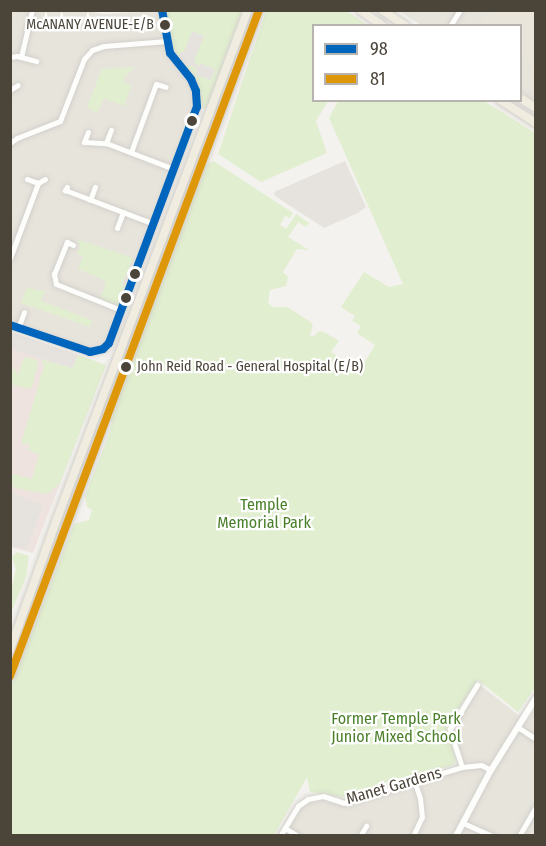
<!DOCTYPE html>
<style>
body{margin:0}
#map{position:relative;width:546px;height:846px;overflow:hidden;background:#f4f2ee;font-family:"Fira Sans Condensed",sans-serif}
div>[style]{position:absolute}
.residential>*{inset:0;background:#e7e4dc}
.education>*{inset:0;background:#eae5da}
.medical>*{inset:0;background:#eee3df}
.green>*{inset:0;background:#e1eecf}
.parking>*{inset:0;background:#e6e3df}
.roads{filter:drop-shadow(0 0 2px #d2d0cb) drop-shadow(0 0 2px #d2d0cb)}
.minor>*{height:5px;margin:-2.5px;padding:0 2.5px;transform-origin:2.5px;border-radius:2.5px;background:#fdfdfc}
.tertiary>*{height:6px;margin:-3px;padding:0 3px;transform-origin:3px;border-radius:3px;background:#fdfdfc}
.trunk>*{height:8px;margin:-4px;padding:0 4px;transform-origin:4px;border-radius:4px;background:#f0ece0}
.bus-1>*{height:8px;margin:-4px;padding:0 4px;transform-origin:4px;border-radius:4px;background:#0065bd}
.bus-2>*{height:8px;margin:-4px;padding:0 4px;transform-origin:4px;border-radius:4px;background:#dd9709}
.dots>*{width:16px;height:16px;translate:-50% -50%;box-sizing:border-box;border:3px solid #fff;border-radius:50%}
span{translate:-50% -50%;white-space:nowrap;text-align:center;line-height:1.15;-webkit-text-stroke:4.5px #fff;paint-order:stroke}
.bus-label{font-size:14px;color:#4b4439}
.right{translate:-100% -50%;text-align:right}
.left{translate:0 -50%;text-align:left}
.park-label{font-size:16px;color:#4a7f2a}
.street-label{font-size:16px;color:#4b4439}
.frame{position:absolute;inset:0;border:12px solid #4b4439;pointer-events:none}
.legend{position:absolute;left:312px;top:24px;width:210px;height:78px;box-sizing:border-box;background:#fff;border:2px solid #b7b4b0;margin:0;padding:8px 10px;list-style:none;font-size:18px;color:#4b4439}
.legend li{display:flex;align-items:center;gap:12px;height:30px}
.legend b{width:30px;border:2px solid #b7b4b0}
</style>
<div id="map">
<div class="residential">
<i style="clip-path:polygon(81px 10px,103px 14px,161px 11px,167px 55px,178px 71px,190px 82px,195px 98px,191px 115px,108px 341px,102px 348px,90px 351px,11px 322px,10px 11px)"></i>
<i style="clip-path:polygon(399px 11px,535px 11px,535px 102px,521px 92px,520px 26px,421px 25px)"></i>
<i style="clip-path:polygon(480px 685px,526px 721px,535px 710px,535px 835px,284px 836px,301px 809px,312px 801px,322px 800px,344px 806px,460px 771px,451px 728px)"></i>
</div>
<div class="education">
<i style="clip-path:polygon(490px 11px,535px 11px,535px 67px,521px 58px,520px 26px,480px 25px)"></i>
</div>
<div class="medical">
<i style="clip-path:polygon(10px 332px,106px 365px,33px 553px,11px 547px)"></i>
</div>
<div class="green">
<i style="clip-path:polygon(166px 10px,242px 11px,206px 109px,200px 107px,200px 93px,195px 80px,173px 53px)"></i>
<i style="clip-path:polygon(266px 11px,347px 11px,367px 25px,314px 26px,314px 100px,328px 101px,316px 121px,327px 153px,261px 182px,218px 154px)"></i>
<i style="clip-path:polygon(135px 67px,125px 76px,123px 82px,131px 85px,124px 106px,104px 98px,97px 113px,87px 107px,102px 69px)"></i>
<i style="clip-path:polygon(338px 101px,484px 101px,535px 133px,536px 686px,518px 712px,478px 680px,451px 720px,448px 732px,456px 760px,453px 765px,348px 798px,310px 792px,307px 777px,274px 835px,11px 836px,11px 686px,74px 524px,89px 520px,92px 510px,87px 507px,85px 496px,109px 434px,112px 422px,109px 421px,205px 165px,214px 161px,218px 164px,293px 213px,290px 218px,285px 216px,280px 225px,286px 229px,296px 214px,309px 223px,306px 227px,298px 222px,288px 237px,309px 250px,297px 249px,283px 272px,288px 277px,286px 286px,270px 290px,268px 303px,273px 307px,287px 307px,309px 321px,313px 325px,310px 335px,313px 337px,319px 331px,324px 332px,339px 341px,331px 352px,360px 370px,375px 345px,357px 333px,361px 326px,352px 321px,355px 316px,341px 307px,364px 272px,389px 287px,403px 284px,329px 118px)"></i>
<i style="clip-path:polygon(76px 239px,133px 258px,122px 284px,128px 286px,120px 306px,100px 299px,106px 284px,102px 279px,78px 269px,83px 257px,77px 253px,80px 246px)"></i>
<i style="clip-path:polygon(27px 287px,39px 291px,46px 289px,41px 301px,92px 320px,90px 327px,21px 303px)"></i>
<i style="clip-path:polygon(78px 355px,106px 365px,60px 483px,47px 494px,15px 488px,11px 484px,13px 474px,32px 479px,39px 454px,28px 450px,30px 444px,21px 444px,44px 366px,41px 359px,72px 368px)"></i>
<i style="clip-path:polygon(26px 357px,37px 360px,38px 364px,32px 387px,28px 389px,11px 384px,13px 367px,18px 375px,23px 359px)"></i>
<i style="clip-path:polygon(17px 552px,29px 556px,26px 577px,11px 613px,11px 591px,16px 569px,12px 557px)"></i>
</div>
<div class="parking">
<i style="clip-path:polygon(192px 31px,204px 36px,194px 62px,199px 67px,200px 63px,215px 69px,211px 80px,196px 75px,197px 71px,192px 65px,188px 67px,178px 56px,185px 50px)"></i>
<i style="clip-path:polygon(345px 161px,366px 207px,358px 213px,324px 228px,275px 196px,274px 192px)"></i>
<i style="clip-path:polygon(11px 332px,78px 355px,72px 368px,11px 349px)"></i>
<i style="clip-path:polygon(11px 493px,43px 505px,27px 550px,11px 545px)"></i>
</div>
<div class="roads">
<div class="minor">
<i style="left:450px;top:26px;width:19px;rotate:-58deg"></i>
<i style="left:10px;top:57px;width:7px;rotate:-8deg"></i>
<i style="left:17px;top:56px;width:20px;rotate:15deg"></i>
<i style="left:21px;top:57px;width:48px;rotate:-76.8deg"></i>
<i style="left:10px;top:90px;width:9px;rotate:-32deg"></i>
<i style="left:88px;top:132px;width:11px;rotate:112deg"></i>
<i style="left:84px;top:142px;width:22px;rotate:3deg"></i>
<i style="left:106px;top:143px;width:73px;rotate:20.9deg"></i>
<i style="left:10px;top:143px;width:9px;rotate:-36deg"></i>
<i style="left:17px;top:138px;width:46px;rotate:-21.6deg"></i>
<i style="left:60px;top:121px;width:66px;rotate:-68.8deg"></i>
<i style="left:84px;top:59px;width:12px;rotate:-48deg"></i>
<i style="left:92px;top:50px;width:13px;rotate:-18deg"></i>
<i style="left:104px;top:46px;width:63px;rotate:-4.5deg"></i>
<i style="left:106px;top:143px;width:14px;rotate:-69deg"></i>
<i style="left:131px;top:152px;width:72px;rotate:-69.8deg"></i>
<i style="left:156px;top:84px;width:10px;rotate:17deg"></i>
<i style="left:27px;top:179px;width:12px;rotate:20deg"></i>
<i style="left:38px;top:183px;width:8px;rotate:-30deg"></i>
<i style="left:67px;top:187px;width:4px;rotate:124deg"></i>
<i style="left:65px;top:190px;width:95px;rotate:20.9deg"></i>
<i style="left:90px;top:200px;width:14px;rotate:-69deg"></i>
<i style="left:117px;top:228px;width:17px;rotate:-69deg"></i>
<i style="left:73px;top:245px;width:7px;rotate:-153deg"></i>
<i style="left:67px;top:242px;width:35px;rotate:112deg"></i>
<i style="left:54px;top:274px;width:10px;rotate:79deg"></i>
<i style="left:56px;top:284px;width:70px;rotate:21.8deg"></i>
<i style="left:10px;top:258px;width:80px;rotate:-69.5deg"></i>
<i style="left:10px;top:325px;width:84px;rotate:18.6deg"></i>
<i style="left:90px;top:352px;width:13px;rotate:-13deg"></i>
<i style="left:103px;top:349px;width:8px;rotate:-45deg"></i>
<i style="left:109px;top:343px;width:252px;rotate:-69.6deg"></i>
<i style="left:197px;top:107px;width:16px;rotate:-94deg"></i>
<i style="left:196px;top:91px;width:13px;rotate:-113deg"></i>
<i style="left:191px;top:79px;width:33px;rotate:-129deg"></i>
<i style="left:170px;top:53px;width:44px;rotate:-100.5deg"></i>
<i style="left:18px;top:328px;width:17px;rotate:-69deg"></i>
<i style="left:519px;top:728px;width:20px;rotate:33deg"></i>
<i style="left:462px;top:767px;width:40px;rotate:-108deg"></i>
<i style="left:450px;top:729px;width:52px;rotate:-58.5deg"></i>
<i style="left:463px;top:823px;width:32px;rotate:24deg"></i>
<i style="left:285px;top:828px;width:15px;rotate:32deg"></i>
<i style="left:280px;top:836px;width:35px;rotate:-59deg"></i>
<i style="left:298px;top:806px;width:12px;rotate:-35deg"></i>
<i style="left:308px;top:799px;width:15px;rotate:-11deg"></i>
<i style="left:323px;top:796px;width:22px;rotate:18deg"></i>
<i style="left:344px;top:803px;width:123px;rotate:-17deg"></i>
<i style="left:462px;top:767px;width:19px;rotate:-6deg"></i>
<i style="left:481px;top:765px;width:11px;rotate:27deg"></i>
<i style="left:360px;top:836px;width:12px;rotate:-59deg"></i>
<i style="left:413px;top:836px;width:21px;rotate:-65deg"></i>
<i style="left:422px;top:817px;width:19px;rotate:-96deg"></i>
<i style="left:420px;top:798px;width:18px;rotate:-109deg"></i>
<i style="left:519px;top:836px;width:34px;rotate:-60deg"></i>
</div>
<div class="tertiary">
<i style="left:456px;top:836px;width:75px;rotate:-62.1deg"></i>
<i style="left:491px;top:770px;width:85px;rotate:-58deg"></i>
</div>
<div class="trunk">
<i style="left:360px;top:10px;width:28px;rotate:35deg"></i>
<i style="left:382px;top:10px;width:29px;rotate:34deg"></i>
<i style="left:520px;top:98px;width:19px;rotate:32deg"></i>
<i style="left:500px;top:100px;width:43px;rotate:32.6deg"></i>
<i style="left:10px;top:650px;width:139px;rotate:-70.3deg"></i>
<i style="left:57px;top:519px;width:544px;rotate:-69.43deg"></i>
<i style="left:10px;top:676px;width:711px;rotate:-69.5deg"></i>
</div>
</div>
<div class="bus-1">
<i style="left:10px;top:325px;width:84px;rotate:18.6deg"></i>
<i style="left:90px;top:352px;width:13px;rotate:-13deg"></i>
<i style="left:103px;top:349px;width:8px;rotate:-45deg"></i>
<i style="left:109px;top:343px;width:252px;rotate:-69.6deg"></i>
<i style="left:197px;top:107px;width:16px;rotate:-94deg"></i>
<i style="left:196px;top:91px;width:13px;rotate:-113deg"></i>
<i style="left:191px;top:79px;width:33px;rotate:-129deg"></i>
<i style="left:170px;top:53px;width:44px;rotate:-100.5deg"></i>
</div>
<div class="bus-2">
<i style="left:10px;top:676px;width:711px;rotate:-69.5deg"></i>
</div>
<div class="dots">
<i style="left:165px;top:25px;background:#4b4439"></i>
<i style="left:192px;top:121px;background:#4b4439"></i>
<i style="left:135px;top:274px;background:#4b4439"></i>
<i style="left:126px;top:298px;background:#4b4439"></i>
<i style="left:126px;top:367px;background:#4b4439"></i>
</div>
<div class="bus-label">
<span class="right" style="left:154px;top:25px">McANANY AVENUE-E/B</span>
<span class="left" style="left:137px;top:367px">John Reid Road - General Hospital (E/B)</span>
</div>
<div class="park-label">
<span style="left:264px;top:514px">Temple<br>Memorial Park</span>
<span style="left:396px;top:728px">Former Temple Park<br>Junior Mixed School</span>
</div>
<div class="street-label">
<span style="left:394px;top:786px;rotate:-16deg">Manet Gardens</span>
</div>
<div class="frame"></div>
<ul class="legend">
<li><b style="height:8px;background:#0065bd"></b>98</li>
<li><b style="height:8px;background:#dd9709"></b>81</li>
</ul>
</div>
